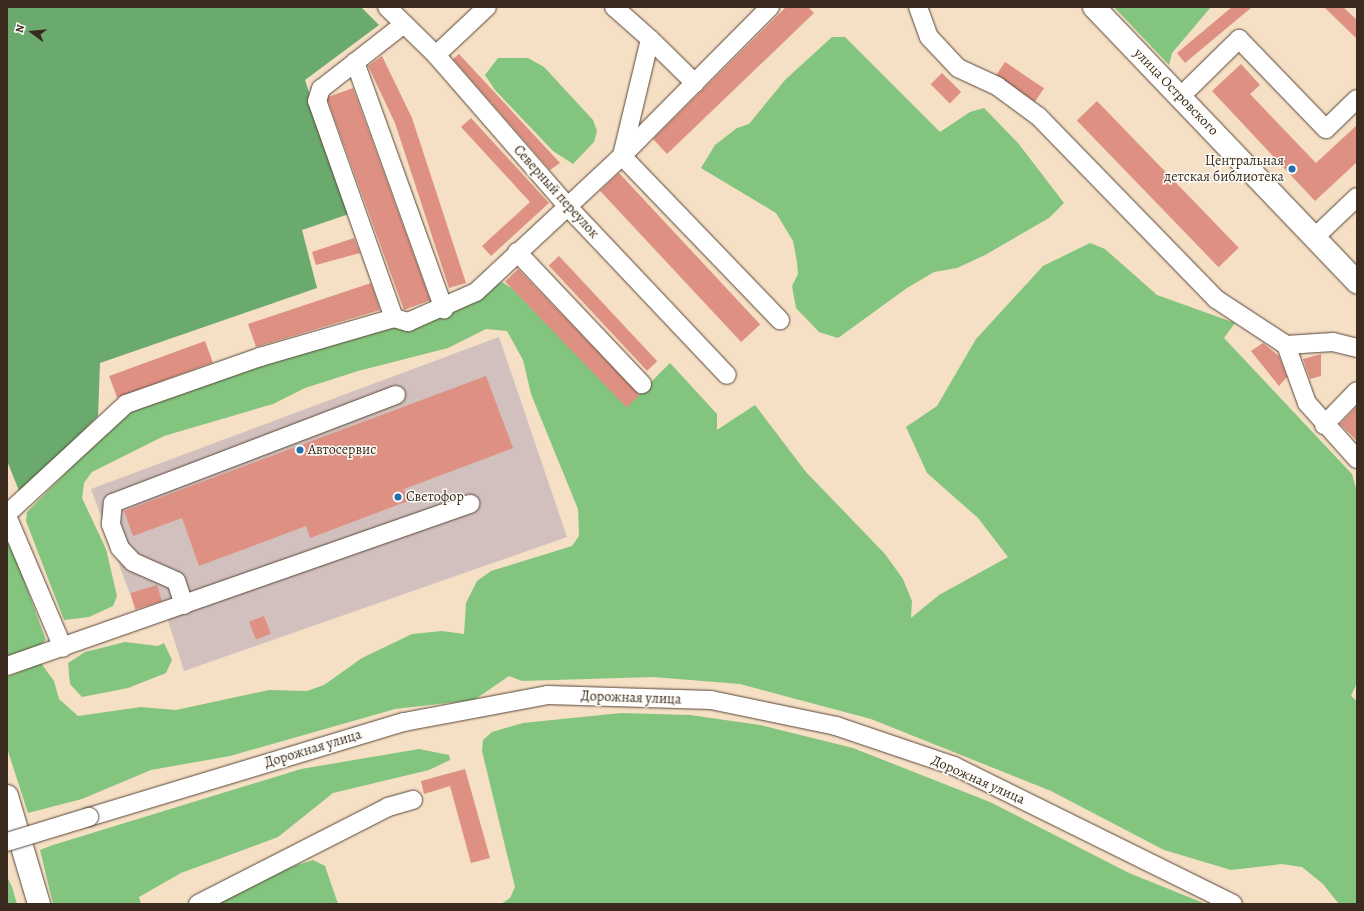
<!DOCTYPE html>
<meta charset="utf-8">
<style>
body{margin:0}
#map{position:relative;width:1364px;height:911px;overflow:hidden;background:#f5dfc5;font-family:Alegreya,serif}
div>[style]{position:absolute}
.industrial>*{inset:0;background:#d1c0bd}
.green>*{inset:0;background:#83c57e}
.forest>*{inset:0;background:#6aaa6d}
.building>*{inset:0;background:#de9082;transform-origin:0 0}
.roads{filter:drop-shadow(0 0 1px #574537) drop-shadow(0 0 1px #574537)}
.minor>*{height:18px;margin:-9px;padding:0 9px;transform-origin:9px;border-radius:9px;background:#fff}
.major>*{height:22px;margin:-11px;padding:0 11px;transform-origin:11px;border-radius:11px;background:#fff}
.bridges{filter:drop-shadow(0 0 1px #574537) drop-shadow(0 0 1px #574537)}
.minor-bridge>*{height:18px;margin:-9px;padding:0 9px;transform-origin:9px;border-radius:9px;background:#fff}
.dots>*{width:11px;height:11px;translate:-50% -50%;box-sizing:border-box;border:2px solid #fdfcf7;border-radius:50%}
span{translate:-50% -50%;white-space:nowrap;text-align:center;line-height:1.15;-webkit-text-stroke:3px #fdfcf7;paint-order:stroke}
.street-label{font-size:14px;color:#3b2a1e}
.poi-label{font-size:14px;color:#3b2a1e}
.right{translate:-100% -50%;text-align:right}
.left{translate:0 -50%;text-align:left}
.frame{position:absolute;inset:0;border:8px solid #3b2a1e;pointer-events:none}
.north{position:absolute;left:12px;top:12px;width:40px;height:40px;-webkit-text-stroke:3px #fdfcf7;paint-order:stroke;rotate:286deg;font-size:11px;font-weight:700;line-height:16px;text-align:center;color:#3b2a1e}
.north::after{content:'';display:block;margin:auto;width:14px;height:18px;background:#3b2a1e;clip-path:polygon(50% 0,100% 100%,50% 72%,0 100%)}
</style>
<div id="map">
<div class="industrial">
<i style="clip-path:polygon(499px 337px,567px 537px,184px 671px,157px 586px,130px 594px,91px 489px)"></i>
</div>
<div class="green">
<i style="clip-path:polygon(1114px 7px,1211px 7px,1172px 53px,1169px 65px)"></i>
<i style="clip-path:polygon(832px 37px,845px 37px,940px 132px,970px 112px,984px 108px,1018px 143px,1064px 203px,1049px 218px,985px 255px,957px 268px,934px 272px,907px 288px,838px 338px,819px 332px,796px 308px,792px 286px,798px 274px,797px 262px,793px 241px,776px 213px,701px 168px,715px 145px,737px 128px,749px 124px,785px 80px)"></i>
<i style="clip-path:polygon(498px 58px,528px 58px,544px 67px,593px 120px,597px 131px,594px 142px,573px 164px,553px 151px,495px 90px,485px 75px)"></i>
<i style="clip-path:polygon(1090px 243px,1105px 249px,1157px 295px,1235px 323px,1224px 338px,1352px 474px,1357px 492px,1357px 683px,1351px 696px,1357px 701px,1357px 904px,1339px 904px,1323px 884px,1302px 867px,1282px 864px,1231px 870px,1164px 850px,1051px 791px,871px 719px,740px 684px,653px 677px,522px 681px,509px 676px,474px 700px,395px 709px,230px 756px,151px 770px,82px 799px,28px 813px,7px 748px,7px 677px,41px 663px,54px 681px,59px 699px,78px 716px,141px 707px,176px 710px,269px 690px,307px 691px,324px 685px,362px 658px,412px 634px,442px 631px,464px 634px,466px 603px,477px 581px,491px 571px,572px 546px,579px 536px,578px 509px,531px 394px,523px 360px,507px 331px,486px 329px,448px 348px,358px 371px,305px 388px,273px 404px,164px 436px,92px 472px,84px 483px,82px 498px,106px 549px,117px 596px,113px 606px,89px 617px,64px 620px,26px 521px,27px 512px,127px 411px,355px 335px,415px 324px,502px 282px,513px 289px,627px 406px,670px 363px,717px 414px,717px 430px,755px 405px,806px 472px,885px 554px,903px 579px,912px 601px,911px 618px,939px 595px,1008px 557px,978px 518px,927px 473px,906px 427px,937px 406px,976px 339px,1043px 266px)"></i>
<i style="clip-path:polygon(7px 534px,46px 640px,32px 652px,7px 659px)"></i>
<i style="clip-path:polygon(125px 642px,158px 646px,164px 643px,172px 660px,166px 673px,128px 688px,82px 697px,70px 684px,68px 663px,85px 652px)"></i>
<i style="clip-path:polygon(621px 713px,690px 715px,760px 725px,853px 748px,990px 802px,1129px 873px,1206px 904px,501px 904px,510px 898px,515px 887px,482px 751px,483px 740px,492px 732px,523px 723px)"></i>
<i style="clip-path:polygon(419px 749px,449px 755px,450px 760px,429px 770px,333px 793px,278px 837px,181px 873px,139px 897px,141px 904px,53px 904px,40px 850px,53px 845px,301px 769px)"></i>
<i style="clip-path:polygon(313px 860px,325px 866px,338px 904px,217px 904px,291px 867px)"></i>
<i style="clip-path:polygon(7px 877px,12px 887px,17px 904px,7px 904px)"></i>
</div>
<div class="forest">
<i style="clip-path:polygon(7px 7px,361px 7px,379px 25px,305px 80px,349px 214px,302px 230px,317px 288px,100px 363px,98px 416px,20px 493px,7px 461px)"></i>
</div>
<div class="building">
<i style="clip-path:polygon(786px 7px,808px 7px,814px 13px,667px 154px,653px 139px)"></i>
<i style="clip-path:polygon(1232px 7px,1252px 7px,1185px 63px,1177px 53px)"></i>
<i style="clip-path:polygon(1324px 7px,1343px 7px,1357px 20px,1357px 39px)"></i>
<i style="clip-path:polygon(459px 54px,560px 163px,550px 170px,453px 59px)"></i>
<i style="clip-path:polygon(382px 56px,412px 118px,466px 283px,449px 288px,395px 123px,368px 66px)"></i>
<i style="left:1005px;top:62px;width:47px;height:16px;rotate:34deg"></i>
<i style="clip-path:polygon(1241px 64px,1260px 85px,1250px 94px,1316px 163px,1357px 125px,1357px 162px,1315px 201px,1212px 91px)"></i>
<i style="left:942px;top:73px;width:27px;height:16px;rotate:45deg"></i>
<i style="left:353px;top:88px;width:226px;height:28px;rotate:70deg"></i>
<i style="left:1097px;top:101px;width:204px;height:28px;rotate:46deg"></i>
<i style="clip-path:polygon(471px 118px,549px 203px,491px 256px,482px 246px,530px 202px,461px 127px)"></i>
<i style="left:619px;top:173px;width:207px;height:26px;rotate:47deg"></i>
<i style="clip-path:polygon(354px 238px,360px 253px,316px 265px,312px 252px)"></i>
<i style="left:559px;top:256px;width:144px;height:14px;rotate:47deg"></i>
<i style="left:518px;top:269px;width:175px;height:18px;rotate:46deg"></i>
<i style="clip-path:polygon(371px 283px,380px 310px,256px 347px,248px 324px)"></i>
<i style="left:205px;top:341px;width:23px;height:102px;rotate:70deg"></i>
<i style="clip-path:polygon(1263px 343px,1279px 356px,1287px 377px,1279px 386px,1251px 351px)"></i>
<i style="clip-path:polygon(1321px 354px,1321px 376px,1310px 379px,1303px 359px)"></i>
<i style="clip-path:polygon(486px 376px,513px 448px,404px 489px,408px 501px,310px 538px,306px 526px,199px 566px,182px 518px,133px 536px,124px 511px)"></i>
<i style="clip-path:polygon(1357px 406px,1357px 441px,1340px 424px)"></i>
<i style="left:157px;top:585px;width:17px;height:28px;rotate:73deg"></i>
<i style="left:264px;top:616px;width:19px;height:16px;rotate:69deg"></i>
<i style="clip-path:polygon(465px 769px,490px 858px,471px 863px,450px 786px,424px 794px,421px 781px)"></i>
</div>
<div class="roads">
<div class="minor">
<i style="left:387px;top:7px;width:69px;rotate:44.4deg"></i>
<i style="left:436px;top:55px;width:201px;rotate:49deg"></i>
<i style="left:568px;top:207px;width:231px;rotate:46.6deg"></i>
<i style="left:614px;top:7px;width:48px;rotate:41.6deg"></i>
<i style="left:650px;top:39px;width:120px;rotate:103.5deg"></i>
<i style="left:918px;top:7px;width:32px;rotate:70deg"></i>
<i style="left:929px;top:37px;width:42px;rotate:46.9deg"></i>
<i style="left:958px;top:68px;width:43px;rotate:24.8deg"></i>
<i style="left:997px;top:86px;width:52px;rotate:36.4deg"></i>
<i style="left:1039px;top:117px;width:254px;rotate:45.8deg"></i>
<i style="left:1216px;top:299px;width:84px;rotate:33.3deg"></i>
<i style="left:1286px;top:345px;width:47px;rotate:-3.7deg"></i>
<i style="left:1333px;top:342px;width:25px;rotate:14deg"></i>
<i style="left:650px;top:39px;width:63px;rotate:44.4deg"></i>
<i style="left:436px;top:55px;width:70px;rotate:-43.3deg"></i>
<i style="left:355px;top:62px;width:263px;rotate:70.2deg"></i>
<i style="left:1180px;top:97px;width:83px;rotate:-44.5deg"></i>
<i style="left:1239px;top:39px;width:125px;rotate:46deg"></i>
<i style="left:1326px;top:129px;width:43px;rotate:-44.1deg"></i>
<i style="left:622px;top:156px;width:210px;rotate:-45.2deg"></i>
<i style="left:1314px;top:238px;width:59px;rotate:-43.6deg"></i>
<i style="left:517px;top:252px;width:182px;rotate:46.6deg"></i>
<i style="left:394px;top:318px;width:230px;rotate:-109.5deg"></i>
<i style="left:317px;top:101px;width:13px;rotate:-72deg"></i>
<i style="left:321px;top:89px;width:105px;rotate:-38.1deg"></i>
<i style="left:1286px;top:345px;width:62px;rotate:70.1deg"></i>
<i style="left:1307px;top:403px;width:75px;rotate:48.2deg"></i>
<i style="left:1324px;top:425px;width:47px;rotate:-45.9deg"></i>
<i style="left:7px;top:514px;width:162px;rotate:-42.7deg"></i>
<i style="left:126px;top:404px;width:142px;rotate:-19.3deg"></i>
<i style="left:260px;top:357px;width:140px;rotate:-16.2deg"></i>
<i style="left:394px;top:318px;width:15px;rotate:16deg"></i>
<i style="left:408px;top:322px;width:74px;rotate:-23.8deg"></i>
<i style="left:476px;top:292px;width:200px;rotate:-43deg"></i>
<i style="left:622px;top:156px;width:228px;rotate:46.1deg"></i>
<i style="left:7px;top:516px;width:143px;rotate:67deg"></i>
<i style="left:184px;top:605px;width:25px;rotate:-108deg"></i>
<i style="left:176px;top:581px;width:47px;rotate:-156.2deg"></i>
<i style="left:133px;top:562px;width:19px;rotate:-133deg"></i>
<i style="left:120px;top:548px;width:26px;rotate:-111deg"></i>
<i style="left:111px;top:524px;width:21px;rotate:-85deg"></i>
<i style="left:113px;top:503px;width:303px;rotate:-20.9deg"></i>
<i style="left:7px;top:666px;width:491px;rotate:-19.3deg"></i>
<i style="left:89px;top:817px;width:329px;rotate:-16.8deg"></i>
<i style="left:404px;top:722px;width:147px;rotate:-10.6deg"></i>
<i style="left:548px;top:695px;width:163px;rotate:1.8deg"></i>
<i style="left:711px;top:700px;width:128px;rotate:11.7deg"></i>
<i style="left:836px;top:726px;width:125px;rotate:18.7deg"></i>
<i style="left:954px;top:766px;width:311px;rotate:26.3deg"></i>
<i style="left:198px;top:904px;width:213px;rotate:-27deg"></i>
<i style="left:388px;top:807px;width:26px;rotate:-16deg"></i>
</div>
<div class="major">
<i style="left:1094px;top:7px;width:381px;rotate:46.3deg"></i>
<i style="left:7px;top:796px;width:113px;rotate:73.5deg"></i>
</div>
</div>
<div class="bridges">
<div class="minor-bridge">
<i style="left:7px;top:842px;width:86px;rotate:-17deg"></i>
</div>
</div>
<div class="dots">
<i style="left:1292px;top:169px;background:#1f6fb2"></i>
<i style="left:300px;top:450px;background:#1f6fb2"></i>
<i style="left:398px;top:497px;background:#1f6fb2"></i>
</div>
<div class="street-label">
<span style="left:1176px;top:92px;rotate:46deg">улица Островского</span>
<span style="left:556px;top:192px;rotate:48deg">Северный переулок</span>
<span style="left:631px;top:698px;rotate:2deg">Дорожная улица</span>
<span style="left:313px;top:749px;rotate:-17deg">Дорожная улица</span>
<span style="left:978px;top:780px;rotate:24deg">Дорожная улица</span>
</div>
<div class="poi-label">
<span class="right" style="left:1284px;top:169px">Центральная<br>детская библиотека</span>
<span class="left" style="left:308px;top:450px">Автосервис</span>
<span class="left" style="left:406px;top:497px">Светофор</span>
</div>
<div class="frame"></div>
<div class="north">N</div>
</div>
